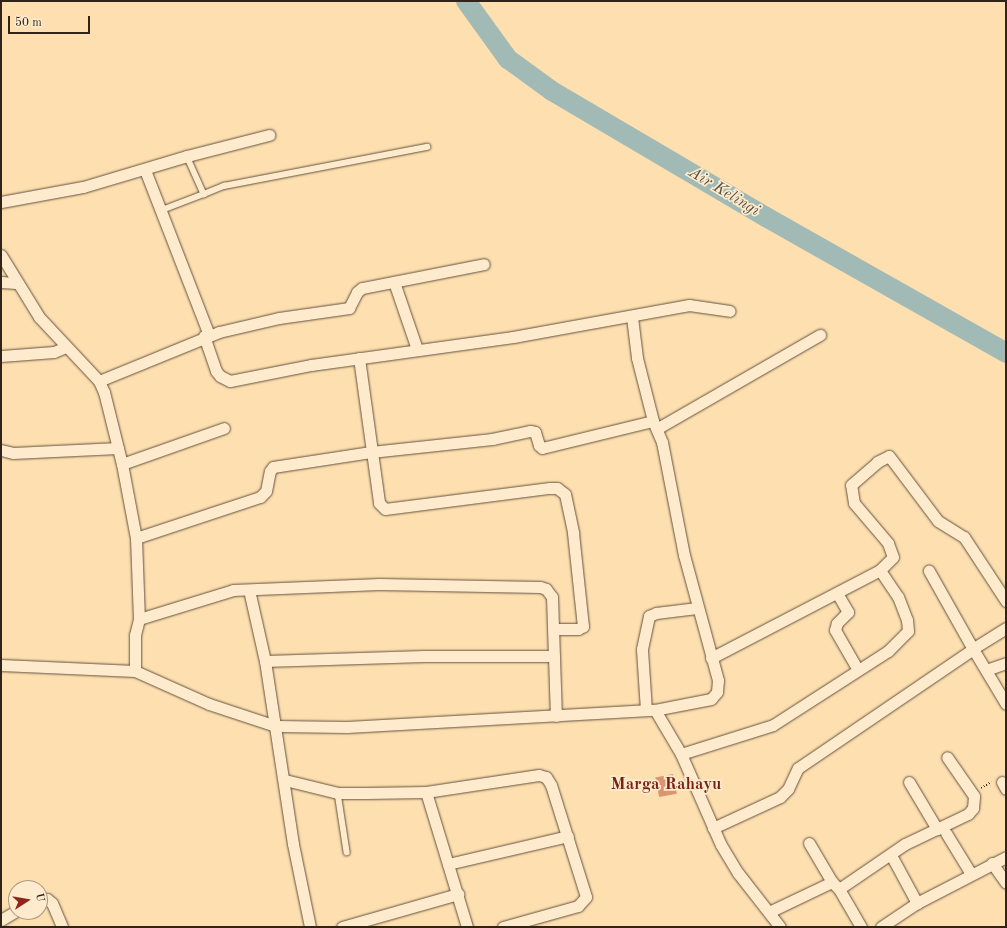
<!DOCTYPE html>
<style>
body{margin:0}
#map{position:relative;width:1007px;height:928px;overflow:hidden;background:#fddfb0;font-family:"Old Standard TT",serif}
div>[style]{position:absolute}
.river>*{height:20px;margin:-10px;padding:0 10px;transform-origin:10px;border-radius:10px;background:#a2bab5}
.building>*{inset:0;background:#db946f;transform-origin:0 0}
.path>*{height:2px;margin-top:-1px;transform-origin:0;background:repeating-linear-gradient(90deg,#312317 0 1px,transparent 0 3px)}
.roads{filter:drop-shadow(0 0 1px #64523d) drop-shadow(0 0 1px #64523d)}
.lane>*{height:5.5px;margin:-2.75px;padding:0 2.75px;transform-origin:2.75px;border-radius:2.75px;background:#feeacc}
.street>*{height:11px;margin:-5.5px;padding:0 5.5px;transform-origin:5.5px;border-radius:5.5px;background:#feeacc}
span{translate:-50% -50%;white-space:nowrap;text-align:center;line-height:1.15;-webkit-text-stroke:3.5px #feeacc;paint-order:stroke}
.water-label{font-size:16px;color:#535046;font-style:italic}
.quarter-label{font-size:17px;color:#7a1f14;font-weight:700}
.frame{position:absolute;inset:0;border:2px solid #312317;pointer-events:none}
.north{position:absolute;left:8px;top:880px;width:40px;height:40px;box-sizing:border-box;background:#feeacc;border:1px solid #ac9a84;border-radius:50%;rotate:78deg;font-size:11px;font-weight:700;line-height:16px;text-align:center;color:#312317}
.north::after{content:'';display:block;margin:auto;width:14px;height:18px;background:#8f2418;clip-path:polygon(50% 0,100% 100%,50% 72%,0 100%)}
.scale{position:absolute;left:8px;top:16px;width:82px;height:18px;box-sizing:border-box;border:2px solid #312317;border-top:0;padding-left:5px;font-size:12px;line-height:14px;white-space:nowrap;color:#312317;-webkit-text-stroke:3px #feeacc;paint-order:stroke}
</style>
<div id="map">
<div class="river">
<i style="left:466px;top:1px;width:72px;rotate:54.1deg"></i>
<i style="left:508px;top:59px;width:54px;rotate:36deg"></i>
<i style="left:552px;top:91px;width:248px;rotate:30.5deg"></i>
<i style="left:766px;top:217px;width:276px;rotate:29.5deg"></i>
</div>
<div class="building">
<i style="left:673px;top:774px;width:20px;height:18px;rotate:79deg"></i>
</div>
<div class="path">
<i style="left:981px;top:788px;width:12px;rotate:-31deg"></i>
</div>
<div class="roads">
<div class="lane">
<i style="left:187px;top:156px;width:42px;rotate:65.9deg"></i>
<i style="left:204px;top:194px;width:22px;rotate:-22deg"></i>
<i style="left:224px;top:186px;width:207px;rotate:-10.9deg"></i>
<i style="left:162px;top:210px;width:45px;rotate:-20.9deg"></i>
<i style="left:338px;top:793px;width:60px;rotate:81.3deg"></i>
</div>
<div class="street">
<i style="left:145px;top:170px;width:177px;rotate:68.8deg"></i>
<i style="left:1px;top:202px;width:83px;rotate:-10.4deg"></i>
<i style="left:83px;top:187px;width:109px;rotate:-16.6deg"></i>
<i style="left:187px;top:156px;width:85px;rotate:-14.4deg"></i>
<i style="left:1px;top:255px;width:73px;rotate:58.5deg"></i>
<i style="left:39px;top:317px;width:88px;rotate:46.8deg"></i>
<i style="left:99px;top:381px;width:12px;rotate:66deg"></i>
<i style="left:104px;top:392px;width:74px;rotate:76deg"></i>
<i style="left:122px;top:464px;width:75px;rotate:79.3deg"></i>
<i style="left:136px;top:538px;width:81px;rotate:87.9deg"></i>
<i style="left:139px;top:619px;width:16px;rotate:104deg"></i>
<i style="left:135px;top:635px;width:36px;rotate:90deg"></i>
<i style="left:1px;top:282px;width:15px;rotate:4deg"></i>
<i style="left:394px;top:282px;width:71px;rotate:71.1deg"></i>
<i style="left:632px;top:317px;width:41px;rotate:83deg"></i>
<i style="left:637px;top:358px;width:65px;rotate:75.7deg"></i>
<i style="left:653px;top:421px;width:23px;rotate:67deg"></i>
<i style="left:662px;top:442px;width:115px;rotate:79deg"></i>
<i style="left:684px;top:555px;width:130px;rotate:74.8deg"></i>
<i style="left:718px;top:680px;width:12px;rotate:95deg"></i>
<i style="left:717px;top:692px;width:9px;rotate:131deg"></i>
<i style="left:711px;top:699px;width:57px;rotate:168.9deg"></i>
<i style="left:204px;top:336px;width:37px;rotate:71deg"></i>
<i style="left:216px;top:371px;width:6px;rotate:51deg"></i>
<i style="left:220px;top:376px;width:11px;rotate:27deg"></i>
<i style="left:230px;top:381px;width:83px;rotate:-11.2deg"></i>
<i style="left:311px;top:365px;width:204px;rotate:-7.9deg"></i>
<i style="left:513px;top:337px;width:179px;rotate:-10.3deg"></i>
<i style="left:689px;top:305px;width:41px;rotate:8.3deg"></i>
<i style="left:1px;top:356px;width:53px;rotate:-4.3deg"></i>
<i style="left:54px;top:352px;width:13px;rotate:-23deg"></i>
<i style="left:359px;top:358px;width:146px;rotate:82.1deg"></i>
<i style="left:379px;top:503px;width:8px;rotate:45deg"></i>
<i style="left:385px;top:509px;width:166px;rotate:-7.3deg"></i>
<i style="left:550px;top:488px;width:7px"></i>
<i style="left:557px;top:488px;width:10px;rotate:37deg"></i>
<i style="left:565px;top:494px;width:40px;rotate:78deg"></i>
<i style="left:573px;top:533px;width:94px;rotate:83.9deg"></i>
<i style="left:583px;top:626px;width:6px;rotate:149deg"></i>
<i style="left:578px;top:629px;width:24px;rotate:180deg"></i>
<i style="left:99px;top:381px;width:130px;rotate:-22.2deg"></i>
<i style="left:219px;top:332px;width:62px;rotate:-13.1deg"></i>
<i style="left:279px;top:318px;width:71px;rotate:-8.1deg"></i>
<i style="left:349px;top:308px;width:18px;rotate:-63deg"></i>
<i style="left:357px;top:292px;width:6px;rotate:-39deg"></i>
<i style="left:362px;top:288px;width:124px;rotate:-11.1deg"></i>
<i style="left:658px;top:428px;width:187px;rotate:-29.9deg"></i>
<i style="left:1px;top:450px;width:12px;rotate:14deg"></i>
<i style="left:13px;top:453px;width:105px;rotate:-2.7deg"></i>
<i style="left:122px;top:464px;width:108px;rotate:-19.4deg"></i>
<i style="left:136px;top:538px;width:131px;rotate:-18.3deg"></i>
<i style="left:260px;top:497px;width:8px;rotate:-45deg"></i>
<i style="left:266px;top:491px;width:20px;rotate:-79deg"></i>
<i style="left:270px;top:471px;width:5px;rotate:-53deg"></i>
<i style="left:273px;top:467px;width:99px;rotate:-8.7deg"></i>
<i style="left:371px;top:452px;width:122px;rotate:-6.1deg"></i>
<i style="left:492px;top:439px;width:39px;rotate:-12deg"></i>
<i style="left:530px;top:431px;width:5px;rotate:11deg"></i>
<i style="left:535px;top:432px;width:14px;rotate:73deg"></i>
<i style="left:539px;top:445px;width:4px;rotate:45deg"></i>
<i style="left:542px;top:448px;width:114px;rotate:-13.7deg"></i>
<i style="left:249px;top:590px;width:73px;rotate:77.3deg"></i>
<i style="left:265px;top:661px;width:185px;rotate:81.3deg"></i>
<i style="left:293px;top:844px;width:85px;rotate:78.4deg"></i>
<i style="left:837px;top:593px;width:22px;rotate:60deg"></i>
<i style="left:848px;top:612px;width:16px;rotate:135deg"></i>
<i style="left:837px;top:623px;width:7px;rotate:106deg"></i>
<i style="left:835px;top:630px;width:46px;rotate:60.1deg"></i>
<i style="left:139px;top:619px;width:98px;rotate:-17.1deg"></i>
<i style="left:233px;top:590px;width:146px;rotate:-2.4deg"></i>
<i style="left:379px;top:584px;width:161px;rotate:1.1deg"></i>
<i style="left:540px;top:587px;width:6px;rotate:18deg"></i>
<i style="left:546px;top:589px;width:10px;rotate:53deg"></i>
<i style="left:552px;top:597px;width:119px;rotate:88.1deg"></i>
<i style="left:1006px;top:628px;width:39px;rotate:148deg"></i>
<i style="left:973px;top:649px;width:64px;rotate:59deg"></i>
<i style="left:711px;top:658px;width:191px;rotate:-27.5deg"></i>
<i style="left:880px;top:570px;width:18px;rotate:-45deg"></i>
<i style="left:893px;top:557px;width:15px;rotate:-110deg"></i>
<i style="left:888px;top:543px;width:52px;rotate:-130.4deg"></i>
<i style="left:854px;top:503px;width:18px;rotate:-99deg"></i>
<i style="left:851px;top:485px;width:35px;rotate:-41deg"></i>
<i style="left:877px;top:462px;width:13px;rotate:-27deg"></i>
<i style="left:889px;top:456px;width:81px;rotate:53deg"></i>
<i style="left:938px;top:521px;width:31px;rotate:32deg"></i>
<i style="left:964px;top:537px;width:77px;rotate:56.7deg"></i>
<i style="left:265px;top:661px;width:159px;rotate:-1.8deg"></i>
<i style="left:424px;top:656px;width:130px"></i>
<i style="left:1px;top:665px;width:134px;rotate:2.6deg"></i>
<i style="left:135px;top:671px;width:81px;rotate:24deg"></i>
<i style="left:209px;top:704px;width:71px;rotate:18.2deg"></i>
<i style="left:276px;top:726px;width:71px;rotate:0.8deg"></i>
<i style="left:347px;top:727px;width:308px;rotate:-3.2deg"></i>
<i style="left:655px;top:710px;width:51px;rotate:59.4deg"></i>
<i style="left:681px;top:754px;width:99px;rotate:66.3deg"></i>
<i style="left:721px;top:845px;width:33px;rotate:59deg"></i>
<i style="left:738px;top:873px;width:68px;rotate:52.1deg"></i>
<i style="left:986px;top:670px;width:21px;rotate:-19deg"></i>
<i style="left:646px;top:710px;width:61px;rotate:-93.8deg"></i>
<i style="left:642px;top:649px;width:34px;rotate:-78deg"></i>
<i style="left:649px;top:616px;width:8px;rotate:-23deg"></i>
<i style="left:656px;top:613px;width:41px;rotate:-7deg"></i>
<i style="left:681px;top:754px;width:96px;rotate:-17.5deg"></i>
<i style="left:773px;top:725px;width:137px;rotate:-32.8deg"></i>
<i style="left:888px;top:651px;width:28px;rotate:-45deg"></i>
<i style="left:908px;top:631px;width:11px;rotate:-95deg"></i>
<i style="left:907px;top:620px;width:25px;rotate:-111deg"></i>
<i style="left:898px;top:597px;width:32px;rotate:-124deg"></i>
<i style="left:285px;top:780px;width:55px;rotate:13.8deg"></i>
<i style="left:338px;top:793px;width:28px"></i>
<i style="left:366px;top:793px;width:60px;rotate:-1deg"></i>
<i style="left:426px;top:792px;width:114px;rotate:-8.6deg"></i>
<i style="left:539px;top:775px;width:7px;rotate:16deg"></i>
<i style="left:546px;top:777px;width:9px;rotate:58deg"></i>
<i style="left:551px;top:785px;width:117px;rotate:72.6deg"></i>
<i style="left:586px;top:897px;width:12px;rotate:132deg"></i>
<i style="left:578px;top:906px;width:78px;rotate:164.4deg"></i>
<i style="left:909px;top:782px;width:55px;rotate:59.2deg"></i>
<i style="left:1002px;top:782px;width:8px;rotate:60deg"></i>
<i style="left:426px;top:792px;width:141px;rotate:73.1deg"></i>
<i style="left:713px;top:828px;width:74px;rotate:-24.8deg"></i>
<i style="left:780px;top:797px;width:11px;rotate:-45deg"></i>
<i style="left:788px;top:789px;width:23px;rotate:-65deg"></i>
<i style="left:798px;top:768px;width:212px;rotate:-34.2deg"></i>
<i style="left:973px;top:649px;width:90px;rotate:-119.4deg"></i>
<i style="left:946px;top:833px;width:48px;rotate:58.6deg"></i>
<i style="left:809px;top:843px;width:45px;rotate:59.5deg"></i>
<i style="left:891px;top:855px;width:55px;rotate:61.6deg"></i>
<i style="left:992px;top:863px;width:24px;rotate:55deg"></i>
<i style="left:448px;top:864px;width:123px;rotate:-13.1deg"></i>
<i style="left:839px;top:889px;width:44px;rotate:59.9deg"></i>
<i style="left:40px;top:899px;width:7px"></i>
<i style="left:47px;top:899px;width:6px;rotate:39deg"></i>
<i style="left:52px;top:903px;width:26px;rotate:67deg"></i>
<i style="left:769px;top:912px;width:70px;rotate:-25.5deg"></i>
<i style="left:832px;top:882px;width:10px;rotate:45deg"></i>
<i style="left:839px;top:889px;width:80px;rotate:-34.3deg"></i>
<i style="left:905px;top:844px;width:70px;rotate:-25.5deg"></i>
<i style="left:968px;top:814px;width:8px;rotate:-50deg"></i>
<i style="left:973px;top:808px;width:12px;rotate:-85deg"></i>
<i style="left:974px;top:796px;width:47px;rotate:-124.7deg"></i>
<i style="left:1px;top:920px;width:17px;rotate:-31deg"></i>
<i style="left:342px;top:927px;width:121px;rotate:-15.9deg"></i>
<i style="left:881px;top:927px;width:43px;rotate:-33.7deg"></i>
<i style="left:917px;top:903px;width:100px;rotate:-27.3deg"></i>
</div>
</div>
<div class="water-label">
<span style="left:724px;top:192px;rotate:31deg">Air Kelingi</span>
</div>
<div class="quarter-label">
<span style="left:666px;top:785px">Marga Rahayu</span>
</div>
<div class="frame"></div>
<div class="north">U</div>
<div class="scale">50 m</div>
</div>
